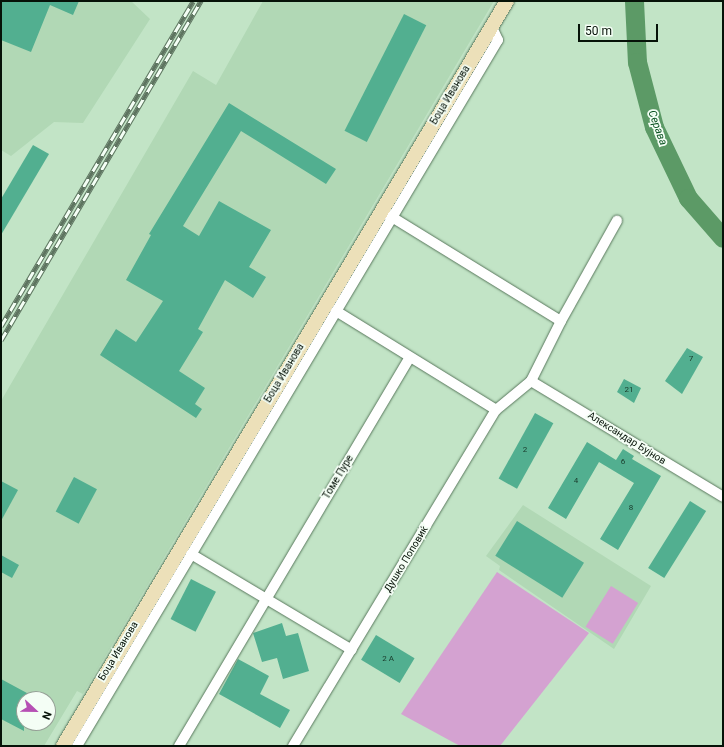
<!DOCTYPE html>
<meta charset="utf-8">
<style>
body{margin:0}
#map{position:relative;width:724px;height:747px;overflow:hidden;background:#c2e4c6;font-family:Roboto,sans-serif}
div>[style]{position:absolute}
.built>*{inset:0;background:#b1d8b5}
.green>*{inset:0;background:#d4a2d1;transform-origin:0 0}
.river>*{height:19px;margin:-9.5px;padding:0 9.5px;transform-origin:9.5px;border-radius:9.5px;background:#5c9a66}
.building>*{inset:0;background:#52af90;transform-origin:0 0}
.roads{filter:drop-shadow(0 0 1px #59785d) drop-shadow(0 0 1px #59785d)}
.street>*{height:10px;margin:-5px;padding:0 5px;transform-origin:5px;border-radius:5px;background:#fff}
.secondary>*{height:14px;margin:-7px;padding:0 7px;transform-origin:7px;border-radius:7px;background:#ece0b9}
.rail>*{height:4.5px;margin-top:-2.25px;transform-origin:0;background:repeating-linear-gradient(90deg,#f4fef5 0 9px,#5e7460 0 18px);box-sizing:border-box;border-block:1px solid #5e7460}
span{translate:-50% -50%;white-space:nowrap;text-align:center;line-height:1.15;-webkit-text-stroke:3.5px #f4fef5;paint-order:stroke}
.number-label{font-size:8px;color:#19392a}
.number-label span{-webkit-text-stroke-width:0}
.street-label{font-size:10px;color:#061208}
.water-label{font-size:11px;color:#0b5322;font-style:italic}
.frame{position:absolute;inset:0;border:2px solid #061208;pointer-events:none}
.north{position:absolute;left:16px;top:691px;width:40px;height:40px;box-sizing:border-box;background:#f4fef5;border:1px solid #95a096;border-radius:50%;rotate:112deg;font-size:11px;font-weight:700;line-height:16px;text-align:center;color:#061208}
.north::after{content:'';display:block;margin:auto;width:14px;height:18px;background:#b650b4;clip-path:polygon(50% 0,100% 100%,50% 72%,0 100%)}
.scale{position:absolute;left:578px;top:24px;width:80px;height:18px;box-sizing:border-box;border:2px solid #061208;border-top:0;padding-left:5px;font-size:12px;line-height:14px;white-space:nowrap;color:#061208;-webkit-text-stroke:3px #f4fef5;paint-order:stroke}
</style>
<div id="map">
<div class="built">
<i style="clip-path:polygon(1px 1px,131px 1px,150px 19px,83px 123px,54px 122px,11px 156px,1px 150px)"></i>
<i style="clip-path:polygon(evenodd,263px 1px,494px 1px,83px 694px,77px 691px,44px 746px,1px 746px,1px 401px,193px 71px,216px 85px,263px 1px,24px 699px,48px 699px,48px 723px,24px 723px,24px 699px)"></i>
<i style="clip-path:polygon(523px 505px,651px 586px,614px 649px,499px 570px,500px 566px,486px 556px)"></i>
</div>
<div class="green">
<i style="clip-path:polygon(497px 572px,589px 633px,500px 746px,460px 746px,401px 714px)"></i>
<i style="left:611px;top:586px;width:32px;height:48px;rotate:32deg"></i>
</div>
<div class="river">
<i style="left:634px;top:1px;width:61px;rotate:87.2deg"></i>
<i style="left:637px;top:62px;width:67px;rotate:75.3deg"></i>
<i style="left:654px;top:127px;width:79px;rotate:64.4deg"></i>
<i style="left:688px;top:198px;width:53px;rotate:48.8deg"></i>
</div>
<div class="building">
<i style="clip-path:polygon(1px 1px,79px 1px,73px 15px,50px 5px,31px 52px,1px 40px)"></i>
<i style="left:404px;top:14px;width:25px;height:131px;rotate:27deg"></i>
<i style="clip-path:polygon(229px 103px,336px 169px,326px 184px,241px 131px,183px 226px,199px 236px,219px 201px,271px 230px,249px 267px,266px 277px,253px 298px,225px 280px,198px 329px,203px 332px,179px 371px,205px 388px,195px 404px,202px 409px,196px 418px,100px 355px,116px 329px,136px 342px,163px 301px,126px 280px,151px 235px,149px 234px)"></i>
<i style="clip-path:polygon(33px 145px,49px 154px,1px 235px,1px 199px)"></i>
<i style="clip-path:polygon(687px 348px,703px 357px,682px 394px,665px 381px)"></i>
<i style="clip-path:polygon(624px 379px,641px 388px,634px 403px,617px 392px)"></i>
<i style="left:535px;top:413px;width:21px;height:75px;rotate:29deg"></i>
<i style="clip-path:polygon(587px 442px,616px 460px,623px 449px,634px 456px,632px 459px,661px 476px,618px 550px,600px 539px,634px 483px,599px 462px,566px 519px,548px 508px)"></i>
<i style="left:74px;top:477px;width:26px;height:39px;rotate:28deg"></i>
<i style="clip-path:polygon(1px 481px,18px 490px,1px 521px)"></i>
<i style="left:690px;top:501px;width:19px;height:79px;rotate:32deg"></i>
<i style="left:517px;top:521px;width:79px;height:41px;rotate:32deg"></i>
<i style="clip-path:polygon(1px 555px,19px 565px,12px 578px,1px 572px)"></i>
<i style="left:191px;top:579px;width:28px;height:45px;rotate:27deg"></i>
<i style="clip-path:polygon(282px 623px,286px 636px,298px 633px,309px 671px,283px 679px,277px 658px,262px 662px,253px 633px)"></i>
<i style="left:376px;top:635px;width:45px;height:29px;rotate:31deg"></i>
<i style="clip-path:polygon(238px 659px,269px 676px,260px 694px,290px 710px,280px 728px,219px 694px)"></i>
<i style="clip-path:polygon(1px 679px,38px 699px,24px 699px,24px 731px,1px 719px)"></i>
</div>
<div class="roads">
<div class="street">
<i style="left:387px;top:214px;width:204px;rotate:31.6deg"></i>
<i style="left:336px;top:311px;width:188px;rotate:31.7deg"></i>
<i style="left:531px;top:381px;width:224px;rotate:31.1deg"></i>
<i style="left:191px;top:554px;width:187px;rotate:30.8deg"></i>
<i style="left:77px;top:746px;width:822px;rotate:-59.19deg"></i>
<i style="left:498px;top:40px;width:14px;rotate:-115deg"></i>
<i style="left:179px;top:746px;width:452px;rotate:-59.3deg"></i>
<i style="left:293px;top:746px;width:393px;rotate:-58.9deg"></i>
<i style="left:496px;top:410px;width:45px;rotate:-39.6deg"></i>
<i style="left:531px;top:381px;width:67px;rotate:-63.4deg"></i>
<i style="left:561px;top:321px;width:115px;rotate:-60.8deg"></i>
</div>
<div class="secondary">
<i style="left:63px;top:746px;width:867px;rotate:-59.21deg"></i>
</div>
</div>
<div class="rail">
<i style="left:1px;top:326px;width:377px;rotate:-59.4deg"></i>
<i style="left:1px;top:340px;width:394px;rotate:-59.5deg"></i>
</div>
<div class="number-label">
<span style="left:691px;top:359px">7</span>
<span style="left:629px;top:390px">21</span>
<span style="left:525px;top:450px">2</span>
<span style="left:623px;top:462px">6</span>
<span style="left:576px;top:481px">4</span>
<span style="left:631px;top:508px">8</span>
<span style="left:388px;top:659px">2 А</span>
</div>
<div class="street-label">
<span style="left:450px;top:95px;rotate:-59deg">Боца Иванова</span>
<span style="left:284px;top:373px;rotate:-59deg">Боца Иванова</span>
<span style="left:627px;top:438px;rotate:32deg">Александар Бујнов</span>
<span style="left:338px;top:477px;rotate:-59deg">Томе Пуре</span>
<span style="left:406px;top:559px;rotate:-59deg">Душко Поповиќ</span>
<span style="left:118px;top:651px;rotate:-59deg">Боца Иванова</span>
</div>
<div class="water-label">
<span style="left:657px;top:128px;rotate:70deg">Серава</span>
</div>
<div class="frame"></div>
<div class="north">N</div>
<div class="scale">50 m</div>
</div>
